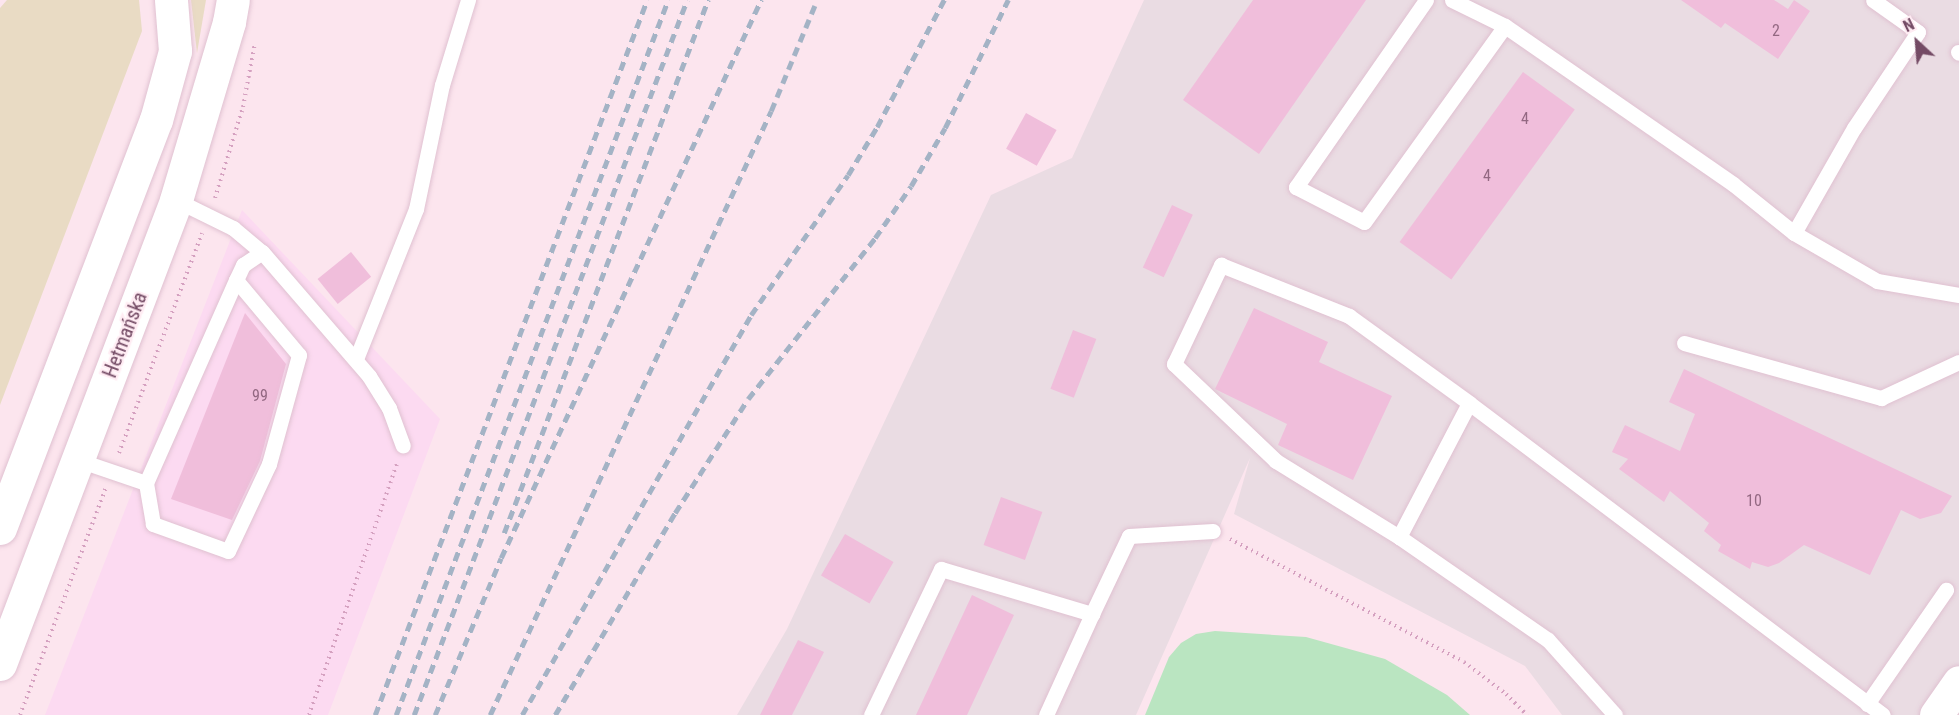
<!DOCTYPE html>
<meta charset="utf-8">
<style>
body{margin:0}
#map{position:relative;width:1959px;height:715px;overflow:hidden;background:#fce5ee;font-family:"Roboto Condensed",sans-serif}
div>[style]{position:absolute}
.commercial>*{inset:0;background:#fcdaf1}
.industrial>*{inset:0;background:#eadce3}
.green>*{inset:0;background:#e9dbc4}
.water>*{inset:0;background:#bae5c1}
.building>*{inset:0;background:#f0bedb;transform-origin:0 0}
.path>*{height:4px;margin-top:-2px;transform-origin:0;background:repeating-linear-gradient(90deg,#d5a1c0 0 1.5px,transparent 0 6px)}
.roads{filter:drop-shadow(0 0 2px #e0c1d1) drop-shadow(0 0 2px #e0c1d1)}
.service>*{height:15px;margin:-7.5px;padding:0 7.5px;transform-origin:7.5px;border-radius:7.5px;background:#fff}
.tertiary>*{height:33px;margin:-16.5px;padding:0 16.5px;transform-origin:16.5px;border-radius:16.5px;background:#fff}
.secondary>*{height:33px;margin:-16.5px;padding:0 16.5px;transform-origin:16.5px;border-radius:16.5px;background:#fff}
.rail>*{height:4.5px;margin-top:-2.25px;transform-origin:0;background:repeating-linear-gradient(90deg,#a4b3c5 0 9px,transparent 0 15px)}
span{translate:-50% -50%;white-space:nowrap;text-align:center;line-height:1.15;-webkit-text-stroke:4.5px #ffecf3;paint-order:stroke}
.number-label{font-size:16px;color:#936882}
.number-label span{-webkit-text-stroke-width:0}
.street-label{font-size:20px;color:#744b65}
.north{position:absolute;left:1887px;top:12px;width:60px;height:60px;-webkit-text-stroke:4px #ffecf3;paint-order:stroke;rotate:334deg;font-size:16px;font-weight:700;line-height:24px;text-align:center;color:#744b65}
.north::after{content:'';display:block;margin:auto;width:21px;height:27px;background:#744b65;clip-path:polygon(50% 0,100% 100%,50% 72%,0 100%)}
</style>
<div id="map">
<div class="commercial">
<i style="clip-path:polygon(242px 210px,440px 419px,328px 715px,45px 715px)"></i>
</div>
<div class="industrial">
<i style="clip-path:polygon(1144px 0,1959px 0,1959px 715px,1562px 715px,1525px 666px,1234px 514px,1250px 458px,1136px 715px,737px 715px,787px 629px,991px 195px,1072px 158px)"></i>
</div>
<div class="green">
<i style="clip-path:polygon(7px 0,139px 0,142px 31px,0 405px,0 8px)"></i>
<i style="clip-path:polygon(191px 0,206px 0,197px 53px)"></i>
</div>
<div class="water">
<i style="clip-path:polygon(1215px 631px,1306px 637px,1385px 659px,1447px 695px,1470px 715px,1145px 715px,1169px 657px,1181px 643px,1196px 634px)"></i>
</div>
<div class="building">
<i style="clip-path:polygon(1253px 0,1366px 0,1259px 154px,1183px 100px)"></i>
<i style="clip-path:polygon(1681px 0,1774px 0,1788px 9px,1794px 0,1810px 11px,1778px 59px,1725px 23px,1721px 28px)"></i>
<i style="left:1523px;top:72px;width:64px;height:210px;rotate:36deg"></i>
<i style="left:1026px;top:113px;width:35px;height:41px;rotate:29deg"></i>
<i style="left:1172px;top:205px;width:23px;height:69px;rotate:25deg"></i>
<i style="left:351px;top:252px;width:32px;height:43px;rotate:51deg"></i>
<i style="clip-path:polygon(1254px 308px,1328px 342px,1319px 362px,1392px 396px,1353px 480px,1278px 445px,1287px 424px,1215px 389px)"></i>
<i style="clip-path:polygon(245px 313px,286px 364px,260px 461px,232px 520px,171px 499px)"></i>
<i style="left:1073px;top:330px;width:25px;height:63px;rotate:21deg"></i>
<i style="clip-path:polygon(1684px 369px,1952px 496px,1941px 513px,1920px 519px,1901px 510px,1870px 575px,1804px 545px,1779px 563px,1768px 567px,1752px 562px,1750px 569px,1718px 551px,1721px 545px,1704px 531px,1709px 523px,1670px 491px,1664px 502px,1619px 469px,1628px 459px,1612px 452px,1625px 425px,1680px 451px,1695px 414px,1669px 402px)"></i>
<i style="left:1001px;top:497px;width:44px;height:51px;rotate:20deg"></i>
<i style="left:845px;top:534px;width:56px;height:48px;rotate:30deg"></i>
<i style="clip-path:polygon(972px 595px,1014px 615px,967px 715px,916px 715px)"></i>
<i style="clip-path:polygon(798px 640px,824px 652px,792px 715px,760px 715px)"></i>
</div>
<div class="path">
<i style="left:215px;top:198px;width:95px;rotate:-72.9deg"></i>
<i style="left:243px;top:107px;width:65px;rotate:-79.4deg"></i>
<i style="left:119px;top:453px;width:235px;rotate:-69.3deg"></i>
<i style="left:1230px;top:539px;width:264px;rotate:27.7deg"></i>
<i style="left:1464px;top:662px;width:53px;rotate:37.3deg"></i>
<i style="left:1506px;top:694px;width:30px;rotate:45deg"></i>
<i style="left:20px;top:715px;width:243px;rotate:-69.3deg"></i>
<i style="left:309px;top:715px;width:266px;rotate:-70.7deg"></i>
</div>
<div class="roads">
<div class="service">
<i style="left:1426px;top:0;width:228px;rotate:124.8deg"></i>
<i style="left:1296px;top:187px;width:76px;rotate:27.2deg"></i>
<i style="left:1364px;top:222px;width:241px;rotate:-54.3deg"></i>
<i style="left:1505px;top:26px;width:59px;rotate:-153.9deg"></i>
<i style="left:1505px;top:26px;width:277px;rotate:34.7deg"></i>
<i style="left:1733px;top:184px;width:78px;rotate:38.8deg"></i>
<i style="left:1794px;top:233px;width:96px;rotate:30deg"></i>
<i style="left:1877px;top:281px;width:83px;rotate:9.7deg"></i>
<i style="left:1958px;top:52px;width:1px;rotate:45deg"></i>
<i style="left:176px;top:200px;width:64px;rotate:26.2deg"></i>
<i style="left:233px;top:228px;width:38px;rotate:40deg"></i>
<i style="left:262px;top:252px;width:164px;rotate:49.2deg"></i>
<i style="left:369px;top:376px;width:38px;rotate:58deg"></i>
<i style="left:389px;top:408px;width:40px;rotate:69.8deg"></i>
<i style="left:1794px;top:233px;width:121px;rotate:-60.3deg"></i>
<i style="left:1854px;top:128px;width:115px;rotate:-56.3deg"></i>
<i style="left:1918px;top:32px;width:55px;rotate:-144.6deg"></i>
<i style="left:236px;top:280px;width:98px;rotate:50deg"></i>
<i style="left:299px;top:355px;width:113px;rotate:105.4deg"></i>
<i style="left:269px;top:464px;width:96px;rotate:115.2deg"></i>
<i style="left:228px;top:551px;width:80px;rotate:-160.2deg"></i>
<i style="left:153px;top:524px;width:42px;rotate:-99.7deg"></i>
<i style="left:146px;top:483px;width:222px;rotate:-66.1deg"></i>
<i style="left:236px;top:280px;width:17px;rotate:-65deg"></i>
<i style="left:243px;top:265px;width:23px;rotate:-34deg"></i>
<i style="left:1684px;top:343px;width:205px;rotate:15.6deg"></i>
<i style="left:1881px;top:398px;width:86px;rotate:-24.8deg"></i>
<i style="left:356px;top:359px;width:162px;rotate:-68.2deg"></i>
<i style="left:416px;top:209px;width:127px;rotate:-78.2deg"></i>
<i style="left:442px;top:85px;width:89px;rotate:-73deg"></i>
<i style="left:78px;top:460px;width:72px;rotate:18.7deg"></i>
<i style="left:1399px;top:537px;width:145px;rotate:-148.3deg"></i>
<i style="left:1276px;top:461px;width:141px;rotate:-136.4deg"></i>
<i style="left:1174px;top:364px;width:110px;rotate:-64.6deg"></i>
<i style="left:1221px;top:265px;width:138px;rotate:21.7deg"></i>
<i style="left:1349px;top:316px;width:148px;rotate:35.9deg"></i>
<i style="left:1092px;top:614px;width:86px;rotate:-64.6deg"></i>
<i style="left:1129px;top:536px;width:84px;rotate:-3.4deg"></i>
<i style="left:1867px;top:704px;width:139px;rotate:-55.3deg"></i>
<i style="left:871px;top:715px;width:162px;rotate:-64.4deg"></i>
<i style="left:941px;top:569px;width:158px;rotate:16.6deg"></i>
<i style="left:1092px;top:614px;width:111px;rotate:114.5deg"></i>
<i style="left:1615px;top:715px;width:101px;rotate:-131.8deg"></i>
<i style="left:1548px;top:640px;width:181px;rotate:-145.3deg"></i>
<i style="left:1399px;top:537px;width:151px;rotate:-62.4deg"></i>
<i style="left:1469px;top:403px;width:518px;rotate:37deg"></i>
</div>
<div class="tertiary">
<i style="left:1936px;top:715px;width:40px;rotate:-55.1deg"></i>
</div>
<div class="secondary">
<i style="left:0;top:528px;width:437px;rotate:-69.1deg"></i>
<i style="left:156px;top:120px;width:72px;rotate:-74.6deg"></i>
<i style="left:175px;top:51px;width:51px;rotate:-94.5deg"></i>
<i style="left:0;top:664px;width:496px;rotate:-69.2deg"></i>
<i style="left:176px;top:200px;width:186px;rotate:-73.4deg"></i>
<i style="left:229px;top:22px;width:22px;rotate:-80deg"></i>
</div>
</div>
<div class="rail">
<i style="left:504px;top:533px;width:571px;rotate:-69.06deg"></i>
<i style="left:375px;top:715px;width:765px;rotate:-69.17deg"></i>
<i style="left:396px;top:715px;width:765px;rotate:-69.17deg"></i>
<i style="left:414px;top:715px;width:765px;rotate:-69.1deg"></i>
<i style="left:435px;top:715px;width:170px;rotate:-67.2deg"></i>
<i style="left:501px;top:558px;width:616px;rotate:-65.02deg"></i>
<i style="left:490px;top:715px;width:666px;rotate:-65.05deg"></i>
<i style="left:771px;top:111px;width:120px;rotate:-67.5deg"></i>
<i style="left:522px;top:715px;width:461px;rotate:-60.2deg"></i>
<i style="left:751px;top:315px;width:170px;rotate:-55.3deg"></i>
<i style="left:848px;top:175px;width:56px;rotate:-58.9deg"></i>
<i style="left:877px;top:127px;width:144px;rotate:-62.2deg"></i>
<i style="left:555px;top:715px;width:235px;rotate:-59.3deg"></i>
<i style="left:675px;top:513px;width:135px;rotate:-57.4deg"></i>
<i style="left:748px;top:399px;width:205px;rotate:-51.7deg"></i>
<i style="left:875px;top:238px;width:63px;rotate:-55.3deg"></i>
<i style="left:911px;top:186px;width:67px;rotate:-59.6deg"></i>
<i style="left:945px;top:128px;width:143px;rotate:-63.8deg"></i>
</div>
<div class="number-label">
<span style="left:1776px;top:31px">2</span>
<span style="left:1525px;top:119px">4</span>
<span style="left:1487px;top:176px">4</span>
<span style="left:260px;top:396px">99</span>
<span style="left:1754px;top:501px">10</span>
</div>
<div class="street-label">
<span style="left:125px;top:335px;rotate:-69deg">Hetmańska</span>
</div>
<div class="north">N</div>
</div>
